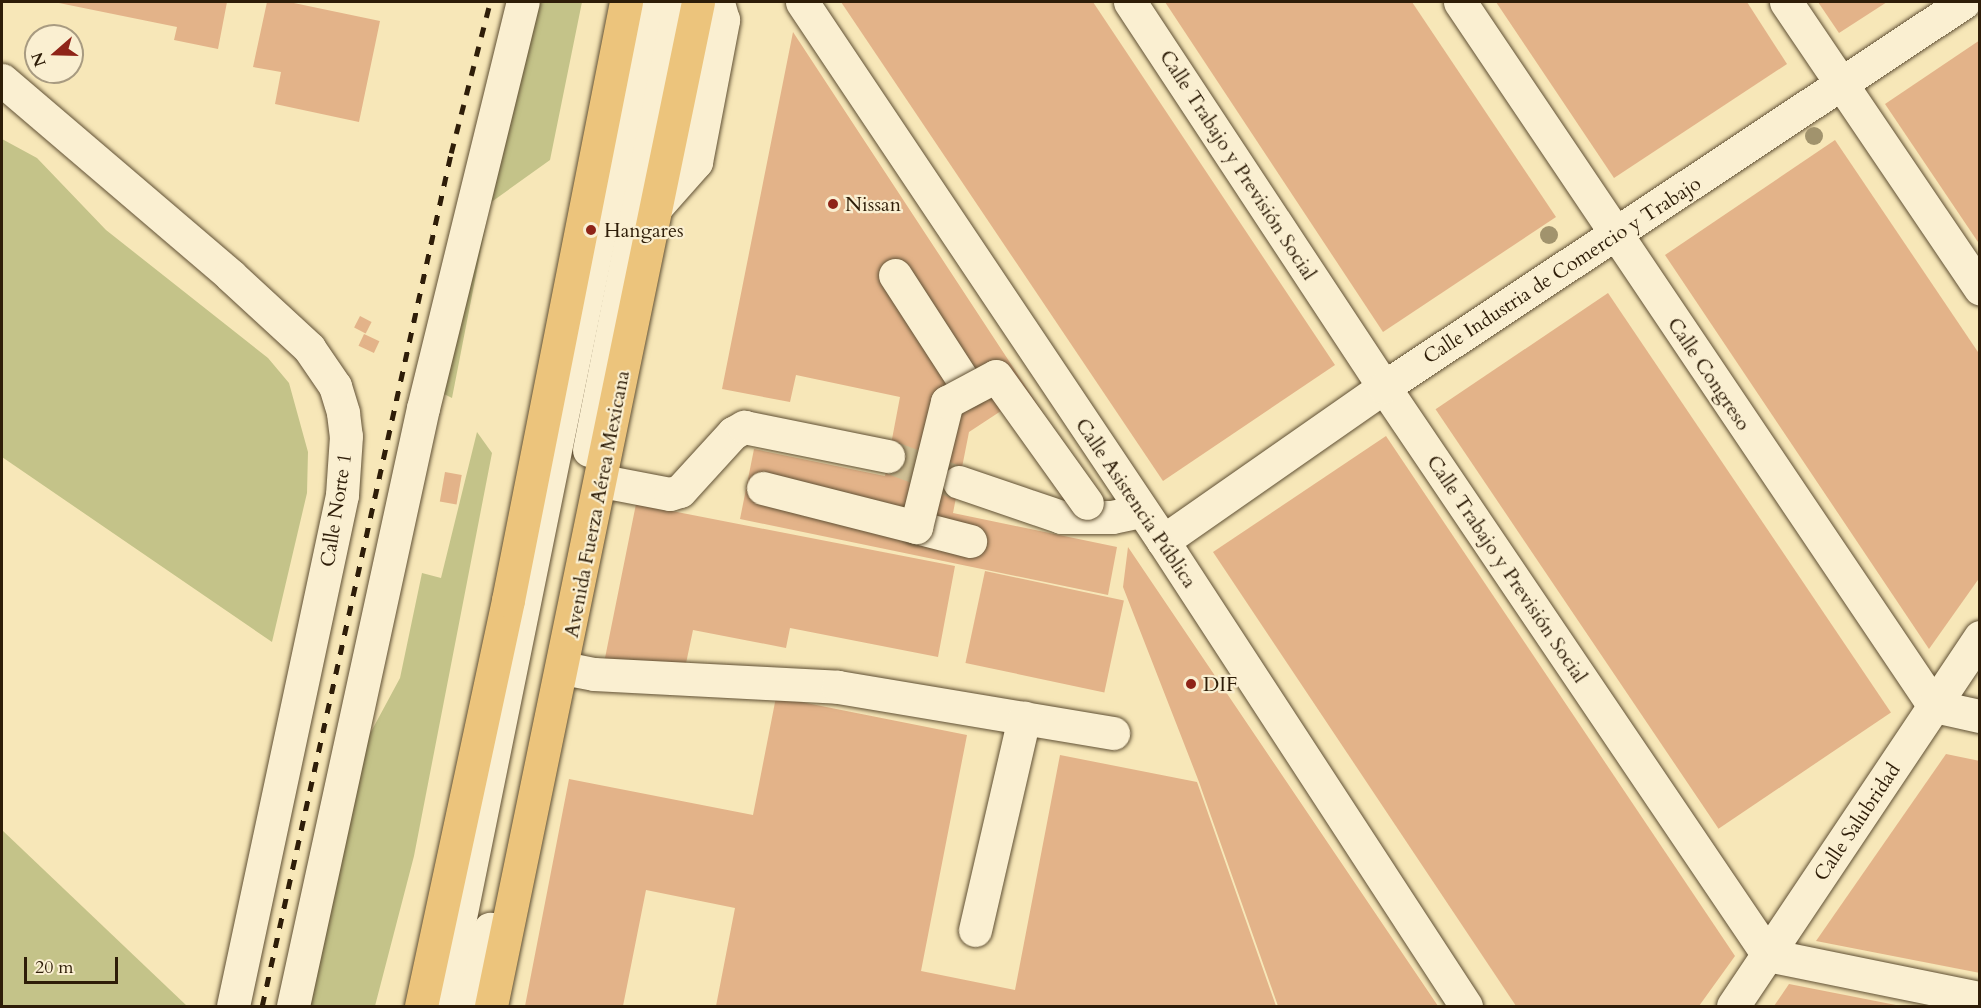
<!DOCTYPE html>
<meta charset="utf-8">
<style>
body{margin:0}
#map{position:relative;width:1981px;height:1008px;overflow:hidden;background:#f7e7b8;font-family:Cardo,serif}
div>[style]{position:absolute}
.green>*{inset:0;background:#c4c389}
.building>*{inset:0;background:#e3b389;transform-origin:0 0}
.minor-tunnel>*{height:33px;margin-top:-16.5px;transform-origin:0;background:repeating-linear-gradient(90deg,#cfbf95 0 33px,transparent 0 49px)}
.roads{filter:drop-shadow(0 0 2px #605034) drop-shadow(0 0 2px #605034)}
.minor>*{height:33px;margin:-16.5px;padding:0 16.5px;transform-origin:16.5px;border-radius:16.5px;background:#faefd1}
.major>*{height:33px;margin:-16.5px;padding:0 16.5px;transform-origin:16.5px;border-radius:16.5px;background:#ecc47c}
.rail>*{height:4.5px;margin-top:-2.25px;transform-origin:0;background:repeating-linear-gradient(90deg,#2e1d08 0 10px,transparent 0 20px)}
.bridges{filter:drop-shadow(0 0 2px #605034) drop-shadow(0 0 2px #605034)}
.minor-bridge>*{height:33px;margin:-16.5px;padding:0 16.5px;transform-origin:16.5px;border-radius:16.5px;background:#faefd1}
.trees>*{width:18px;height:18px;margin:-9px;border-radius:50%;background:#a1936d}
.dots>*{width:16px;height:16px;translate:-50% -50%;box-sizing:border-box;border:3px solid #faefd1;border-radius:50%}
span{translate:-50% -50%;white-space:nowrap;text-align:center;line-height:1.15;-webkit-text-stroke:4.5px #faefd1;paint-order:stroke}
.street-label{font-size:20px;color:#2e1d08}
.poi-label{font-size:20px;color:#2e1d08}
.left{translate:0 -50%;text-align:left}
.frame{position:absolute;inset:0;border:3px solid #2e1d08;pointer-events:none}
.north{position:absolute;left:24px;top:24px;width:60px;height:60px;box-sizing:border-box;background:#faefd1;border:2px solid #a89b81;border-radius:50%;rotate:250deg;font-size:16px;font-weight:700;line-height:24px;text-align:center;color:#2e1d08}
.north::after{content:'';display:block;margin:auto;width:21px;height:27px;background:#8f2418;clip-path:polygon(50% 0,100% 100%,50% 72%,0 100%)}
.scale{position:absolute;left:24px;top:957px;width:94px;height:27px;box-sizing:border-box;border:3px solid #2e1d08;border-top:0;padding-left:8px;font-size:18px;line-height:21px;white-space:nowrap;color:#2e1d08;-webkit-text-stroke:4px #faefd1;paint-order:stroke}
</style>
<div id="map">
<div class="green">
<i style="clip-path:polygon(528px 2px,582px 2px,550px 160px,490px 203px,452px 398px,432px 388px)"></i>
<i style="clip-path:polygon(2px 139px,37px 158px,106px 230px,268px 358px,289px 383px,308px 452px,307px 493px,272px 642px,2px 457px)"></i>
<i style="clip-path:polygon(477px 432px,492px 453px,414px 856px,375px 1006px,308px 1006px,351px 769px,400px 678px,422px 573px,441px 578px)"></i>
<i style="clip-path:polygon(2px 830px,187px 1006px,2px 1006px)"></i>
</div>
<div class="building">
<i style="clip-path:polygon(54px 2px,227px 2px,218px 49px,174px 40px,177px 27px)"></i>
<i style="clip-path:polygon(267px 2px,289px 2px,380px 21px,359px 122px,275px 104px,281px 72px,253px 67px)"></i>
<i style="clip-path:polygon(841px 2px,1093px 2px,1335px 365px,1163px 481px)"></i>
<i style="clip-path:polygon(1165px 2px,1412px 2px,1556px 217px,1383px 332px)"></i>
<i style="clip-path:polygon(1496px 2px,1747px 2px,1787px 64px,1614px 178px)"></i>
<i style="clip-path:polygon(1818px 2px,1887px 2px,1839px 33px)"></i>
<i style="clip-path:polygon(793px 32px,1097px 495px,1072px 512px,1004px 409px,969px 432px,953px 513px,1117px 547px,1108px 595px,740px 519px,754px 449px,885px 476px,900px 397px,796px 375px,790px 402px,722px 389px)"></i>
<i style="clip-path:polygon(1980px 40px,1980px 245px,1885px 104px)"></i>
<i style="clip-path:polygon(1835px 140px,1980px 355px,1980px 577px,1929px 649px,1665px 255px)"></i>
<i style="left:1608px;top:293px;width:506px;height:208px;rotate:56deg"></i>
<i style="left:360px;top:316px;width:13px;height:13px;rotate:27deg"></i>
<i style="left:364px;top:334px;width:17px;height:13px;rotate:25deg"></i>
<i style="clip-path:polygon(1386px 436px,1735px 956px,1699px 1006px,1516px 1006px,1213px 552px)"></i>
<i style="left:445px;top:472px;width:17px;height:30px;rotate:10deg"></i>
<i style="clip-path:polygon(636px 504px,955px 566px,938px 657px,790px 628px,786px 648px,693px 630px,684px 673px,603px 668px)"></i>
<i style="clip-path:polygon(1128px 547px,1438px 1006px,1278px 1006px,1199px 782px,1123px 587px)"></i>
<i style="left:985px;top:571px;width:142px;height:94px;rotate:12deg"></i>
<i style="clip-path:polygon(776px 697px,967px 735px,921px 971px,1015px 990px,1060px 755px,1197px 782px,1276px 1006px,716px 1006px,735px 908px,646px 890px,623px 1006px,525px 1006px,569px 779px,753px 815px)"></i>
<i style="clip-path:polygon(1946px 754px,1980px 761px,1980px 973px,1816px 941px)"></i>
<i style="clip-path:polygon(1789px 984px,1896px 1005px,1896px 1006px,1774px 1006px)"></i>
</div>
<div class="minor-tunnel">
<i style="left:888px;top:456px;width:74px;rotate:20.6deg"></i>
</div>
<div class="roads">
<div class="minor">
<i style="left:802px;top:2px;width:649px;rotate:56.19deg"></i>
<i style="left:1163px;top:541px;width:555px;rotate:56.91deg"></i>
<i style="left:1130px;top:2px;width:461px;rotate:56.6deg"></i>
<i style="left:1384px;top:387px;width:686px;rotate:55.94deg"></i>
<i style="left:1768px;top:955px;width:216px;rotate:11.5deg"></i>
<i style="left:1460px;top:2px;width:849px;rotate:56.05deg"></i>
<i style="left:1934px;top:706px;width:47px;rotate:12.3deg"></i>
<i style="left:1786px;top:2px;width:346px;rotate:55.9deg"></i>
<i style="left:2px;top:80px;width:300px;rotate:40.5deg"></i>
<i style="left:230px;top:275px;width:108px;rotate:42.7deg"></i>
<i style="left:309px;top:348px;width:46px;rotate:55.6deg"></i>
<i style="left:335px;top:386px;width:28px;rotate:73deg"></i>
<i style="left:343px;top:413px;width:23px;rotate:83deg"></i>
<i style="left:346px;top:436px;width:59px;rotate:93.9deg"></i>
<i style="left:342px;top:495px;width:522px;rotate:102.04deg"></i>
<i style="left:657px;top:206px;width:59px;rotate:-48.4deg"></i>
<i style="left:696px;top:162px;width:145px;rotate:-79.2deg"></i>
<i style="left:723px;top:20px;width:19px;rotate:-106deg"></i>
<i style="left:895px;top:275px;width:135px;rotate:57.1deg"></i>
<i style="left:589px;top:450px;width:457px;rotate:-78.8deg"></i>
<i style="left:602px;top:481px;width:69px;rotate:10.8deg"></i>
<i style="left:670px;top:494px;width:10px;rotate:-17deg"></i>
<i style="left:680px;top:491px;width:79px;rotate:-47.6deg"></i>
<i style="left:733px;top:433px;width:13px;rotate:-29deg"></i>
<i style="left:744px;top:427px;width:147px;rotate:11.4deg"></i>
<i style="left:959px;top:482px;width:108px;rotate:18.9deg"></i>
<i style="left:1061px;top:517px;width:51px"></i>
<i style="left:1112px;top:517px;width:30px;rotate:-12deg"></i>
<i style="left:916px;top:527px;width:56px;rotate:14.5deg"></i>
<i style="left:1163px;top:541px;width:269px;rotate:-34.9deg"></i>
<i style="left:1384px;top:387px;width:696px;rotate:-33.58deg"></i>
<i style="left:563px;top:668px;width:32px;rotate:11deg"></i>
<i style="left:594px;top:674px;width:244px;rotate:3deg"></i>
<i style="left:838px;top:687px;width:279px;rotate:9.5deg"></i>
<i style="left:975px;top:930px;width:218px;rotate:-77deg"></i>
<i style="left:293px;top:1006px;width:612px;rotate:-77.74deg"></i>
<i style="left:423px;top:408px;width:418px;rotate:-76.2deg"></i>
<i style="left:442px;top:1006px;width:1025px;rotate:-78.51deg"></i>
<i style="left:474px;top:1006px;width:79px;rotate:-78.3deg"></i>
<i style="left:1733px;top:1006px;width:444px;rotate:-56.2deg"></i>
</div>
<div class="major">
<i style="left:421px;top:1006px;width:415px;rotate:-77.9deg"></i>
<i style="left:508px;top:600px;width:610px;rotate:-78.84deg"></i>
<i style="left:491px;top:1006px;width:1025px;rotate:-78.35deg"></i>
</div>
</div>
<div class="rail">
<i style="left:262px;top:1006px;width:874px;rotate:-77.51deg"></i>
<i style="left:451px;top:153px;width:156px;rotate:-75.5deg"></i>
</div>
<div class="bridges">
<div class="minor-bridge">
<i style="left:763px;top:488px;width:158px;rotate:14.3deg"></i>
<i style="left:916px;top:527px;width:129px;rotate:-76.1deg"></i>
<i style="left:947px;top:402px;width:55px;rotate:-28deg"></i>
<i style="left:996px;top:376px;width:156px;rotate:54.4deg"></i>
</div>
</div>
<div class="trees">
<i style="left:1814px;top:136px"></i>
<i style="left:1549px;top:235px"></i>
</div>
<div class="dots">
<i style="left:833px;top:204px;background:#8f2418"></i>
<i style="left:591px;top:230px;background:#8f2418"></i>
<i style="left:1191px;top:684px;background:#8f2418"></i>
</div>
<div class="street-label">
<span style="left:1238px;top:165px;rotate:57deg">Calle Trabajo y Previsión Social</span>
<span style="left:1562px;top:270px;rotate:-33deg">Calle Industria de Comercio y Trabajo</span>
<span style="left:1709px;top:374px;rotate:56deg">Calle Congreso</span>
<span style="left:1136px;top:503px;rotate:56deg">Calle Asistencia Pública</span>
<span style="left:597px;top:504px;rotate:-79deg">Avenida Fuerza Aérea Mexicana</span>
<span style="left:336px;top:510px;rotate:-81deg">Calle Norte 1</span>
<span style="left:1507px;top:569px;rotate:56deg">Calle Trabajo y Previsión Social</span>
<span style="left:1857px;top:822px;rotate:-56deg">Calle Salubridad</span>
</div>
<div class="poi-label">
<span class="left" style="left:845px;top:204px">Nissan</span>
<span class="left" style="left:604px;top:230px">Hangares</span>
<span class="left" style="left:1203px;top:684px">DIF</span>
</div>
<div class="frame"></div>
<div class="north">N</div>
<div class="scale">20 m</div>
</div>
